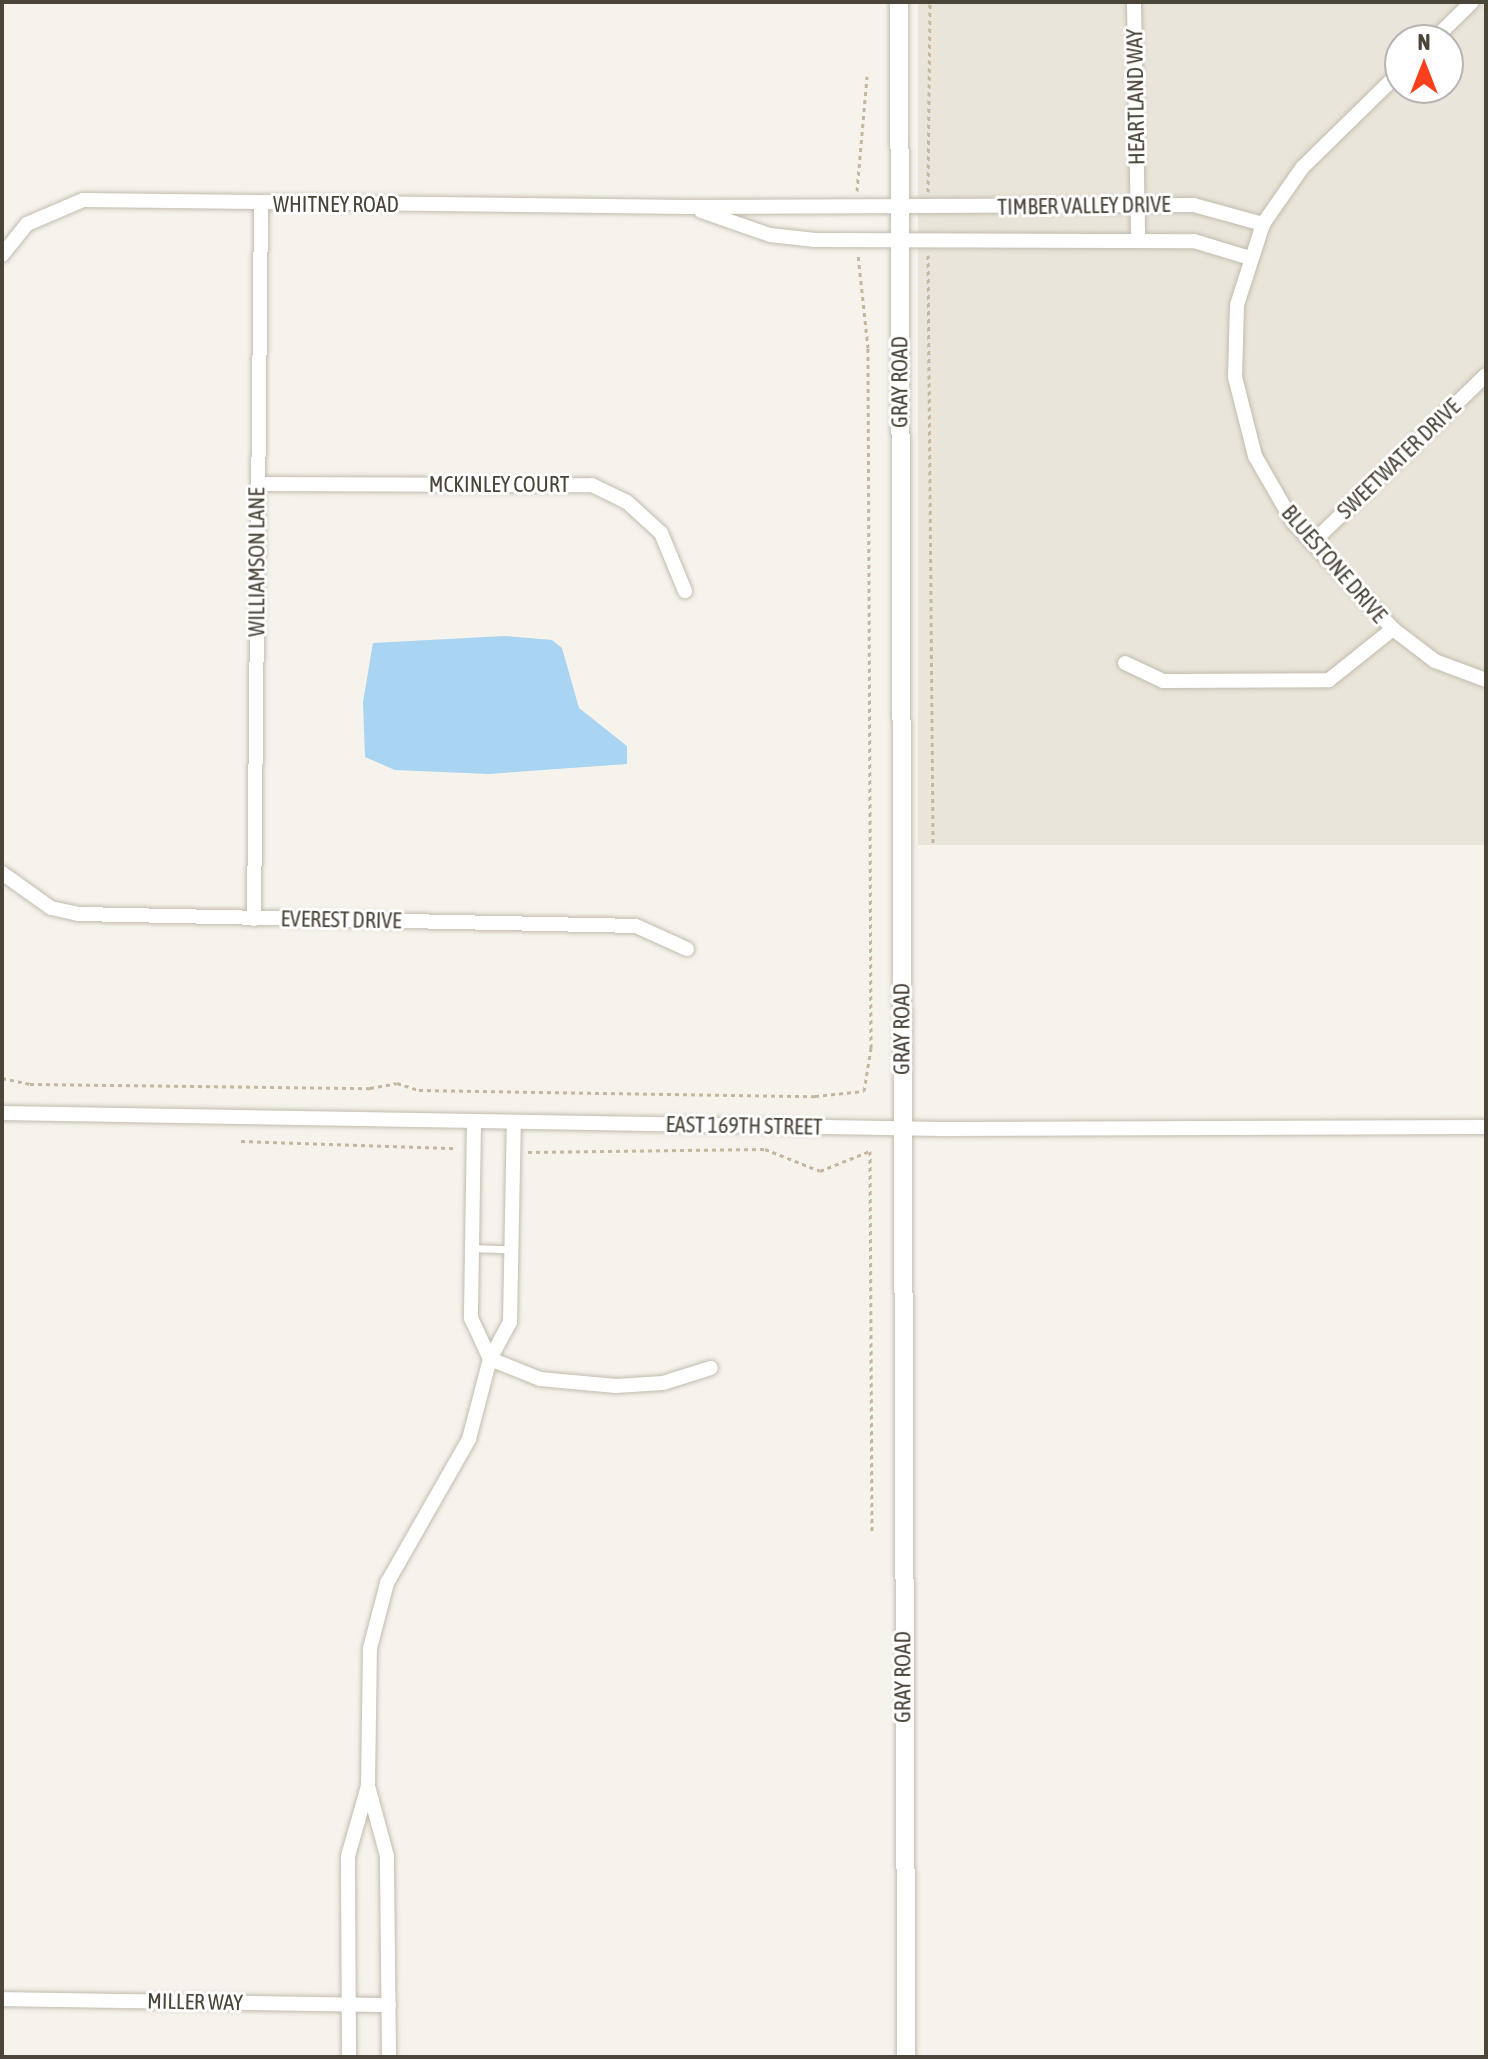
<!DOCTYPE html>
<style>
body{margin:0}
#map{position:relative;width:1488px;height:2059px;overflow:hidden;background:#f6f3ec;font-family:"Asap Condensed",sans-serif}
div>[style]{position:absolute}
.residential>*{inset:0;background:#eae5da}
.water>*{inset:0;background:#a9d4f2}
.path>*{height:3px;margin-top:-1.5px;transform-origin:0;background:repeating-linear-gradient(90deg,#c4b79f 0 4px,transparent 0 8px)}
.roads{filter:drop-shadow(0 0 2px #c2bbae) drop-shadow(0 0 2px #c2bbae)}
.service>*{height:7px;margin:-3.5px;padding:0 3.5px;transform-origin:3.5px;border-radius:3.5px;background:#fff}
.minor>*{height:14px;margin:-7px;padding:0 7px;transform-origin:7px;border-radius:7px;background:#fff}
.tertiary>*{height:18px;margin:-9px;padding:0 9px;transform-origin:9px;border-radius:9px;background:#fff}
span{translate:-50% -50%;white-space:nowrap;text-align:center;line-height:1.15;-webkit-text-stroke:6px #fff;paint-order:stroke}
.street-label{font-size:22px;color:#4b4439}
.frame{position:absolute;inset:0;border:4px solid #4b4439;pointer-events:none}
.north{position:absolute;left:1384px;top:24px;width:80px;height:80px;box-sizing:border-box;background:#fff;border:2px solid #b7b4b0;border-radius:50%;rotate:0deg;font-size:22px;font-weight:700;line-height:32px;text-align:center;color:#4b4439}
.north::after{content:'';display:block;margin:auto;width:28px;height:36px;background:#fc3f1d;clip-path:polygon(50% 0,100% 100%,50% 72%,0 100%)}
</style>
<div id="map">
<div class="residential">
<i style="clip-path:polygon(evenodd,918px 2px,1486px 2px,1486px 845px,918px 845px,918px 2px,1400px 40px,1448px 40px,1448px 88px,1400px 88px,1400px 40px)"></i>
</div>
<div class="water">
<i style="clip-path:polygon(504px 636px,552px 640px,562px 648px,579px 708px,627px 746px,627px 764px,488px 774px,395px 770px,365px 757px,363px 702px,373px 643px)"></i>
</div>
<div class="path">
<i style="left:857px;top:191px;width:115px;rotate:-85deg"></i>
<i style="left:928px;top:192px;width:190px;rotate:-89.4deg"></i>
<i style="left:928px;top:255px;width:589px;rotate:89.51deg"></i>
<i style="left:2px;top:1078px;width:29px;rotate:12deg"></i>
<i style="left:30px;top:1084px;width:340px;rotate:0.7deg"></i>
<i style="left:370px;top:1088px;width:27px;rotate:-10deg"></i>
<i style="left:397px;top:1083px;width:23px;rotate:18deg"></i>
<i style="left:419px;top:1090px;width:396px;rotate:0.9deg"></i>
<i style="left:815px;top:1096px;width:49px;rotate:-5.8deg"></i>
<i style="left:864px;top:1091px;width:44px;rotate:-80.8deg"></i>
<i style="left:871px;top:1048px;width:700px;rotate:-90.25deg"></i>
<i style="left:868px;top:348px;width:94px;rotate:-96.1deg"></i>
<i style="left:241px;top:1141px;width:216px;rotate:1.9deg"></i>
<i style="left:528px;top:1152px;width:237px;rotate:-0.7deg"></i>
<i style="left:765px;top:1149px;width:59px;rotate:21.8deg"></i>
<i style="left:820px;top:1171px;width:54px;rotate:-21.8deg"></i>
<i style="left:870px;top:1151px;width:381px;rotate:89.7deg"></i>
</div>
<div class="roads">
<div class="service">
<i style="left:472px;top:1248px;width:38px;rotate:2deg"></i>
</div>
<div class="minor">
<i style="left:1134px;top:2px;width:238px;rotate:89deg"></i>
<i style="left:1433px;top:40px;width:54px;rotate:-44.3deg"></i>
<i style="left:1400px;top:72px;width:137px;rotate:135.6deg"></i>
<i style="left:1302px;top:168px;width:68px;rotate:124.9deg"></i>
<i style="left:1263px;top:224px;width:85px;rotate:107.8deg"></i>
<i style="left:1237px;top:305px;width:72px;rotate:91.6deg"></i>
<i style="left:1235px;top:377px;width:81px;rotate:75.8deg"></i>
<i style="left:1255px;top:456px;width:76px;rotate:60.1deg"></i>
<i style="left:1293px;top:522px;width:146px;rotate:46.9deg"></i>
<i style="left:1393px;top:629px;width:53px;rotate:37.3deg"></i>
<i style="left:1435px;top:661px;width:54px;rotate:20.4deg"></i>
<i style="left:701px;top:211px;width:73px;rotate:19.2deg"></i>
<i style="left:770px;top:235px;width:45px;rotate:6.3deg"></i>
<i style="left:815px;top:240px;width:379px;rotate:0.2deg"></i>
<i style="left:1194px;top:241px;width:59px;rotate:16.9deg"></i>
<i style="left:2px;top:255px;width:40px;rotate:-51deg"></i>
<i style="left:27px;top:224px;width:61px;rotate:-23.2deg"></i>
<i style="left:83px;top:200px;width:607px;rotate:0.66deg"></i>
<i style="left:690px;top:207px;width:504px;rotate:-0.23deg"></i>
<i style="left:1194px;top:205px;width:72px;rotate:15.4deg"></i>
<i style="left:258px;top:484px;width:334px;rotate:0.2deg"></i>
<i style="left:592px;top:485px;width:39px;rotate:26deg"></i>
<i style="left:627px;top:502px;width:46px;rotate:42.4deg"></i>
<i style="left:661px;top:533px;width:63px;rotate:67.5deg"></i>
<i style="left:1312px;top:543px;width:242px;rotate:-44deg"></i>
<i style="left:1125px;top:663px;width:42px;rotate:25.3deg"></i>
<i style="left:1163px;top:681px;width:166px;rotate:-0.3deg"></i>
<i style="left:1329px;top:680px;width:82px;rotate:-38.6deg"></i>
<i style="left:2px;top:873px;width:60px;rotate:35.5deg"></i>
<i style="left:51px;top:908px;width:29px;rotate:12deg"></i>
<i style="left:79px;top:914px;width:557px;rotate:1.23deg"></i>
<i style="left:636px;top:926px;width:56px;rotate:24.3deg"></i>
<i style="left:254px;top:919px;width:715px;rotate:-89.44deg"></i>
<i style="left:2px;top:1113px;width:941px;rotate:0.97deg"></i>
<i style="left:943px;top:1129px;width:543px;rotate:-0.21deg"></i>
<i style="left:474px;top:1121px;width:197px;rotate:90.9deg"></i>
<i style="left:471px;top:1318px;width:45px;rotate:65.1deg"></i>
<i style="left:490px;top:1359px;width:54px;rotate:21.8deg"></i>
<i style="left:540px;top:1379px;width:76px;rotate:5.3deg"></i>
<i style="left:616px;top:1386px;width:47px;rotate:-3.7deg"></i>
<i style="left:663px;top:1383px;width:50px;rotate:-17.4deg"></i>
<i style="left:2px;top:1999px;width:387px;rotate:0.9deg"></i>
<i style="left:349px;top:2057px;width:201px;rotate:-90.3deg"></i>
<i style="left:348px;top:1856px;width:73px;rotate:-74.1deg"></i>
<i style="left:389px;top:2057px;width:201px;rotate:-90.6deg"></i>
<i style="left:387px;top:1856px;width:73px;rotate:-105.2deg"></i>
<i style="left:368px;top:1786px;width:138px;rotate:-89.2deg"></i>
<i style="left:370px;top:1648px;width:67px;rotate:-75.3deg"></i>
<i style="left:387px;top:1583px;width:166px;rotate:-60.3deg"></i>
<i style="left:469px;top:1439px;width:83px;rotate:-75.3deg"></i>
<i style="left:490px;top:1359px;width:42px;rotate:-61.6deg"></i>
<i style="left:510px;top:1322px;width:200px;rotate:-88.9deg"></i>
</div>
<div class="tertiary">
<i style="left:899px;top:2px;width:2055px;rotate:89.8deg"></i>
</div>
</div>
<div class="street-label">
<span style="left:1136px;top:97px;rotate:-91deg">HEARTLAND WAY</span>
<span style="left:336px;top:205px">WHITNEY ROAD</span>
<span style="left:1084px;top:206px;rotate:-1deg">TIMBER VALLEY DRIVE</span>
<span style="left:900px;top:382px;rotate:-90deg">GRAY ROAD</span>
<span style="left:1399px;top:459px;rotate:-44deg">SWEETWATER DRIVE</span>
<span style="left:499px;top:485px">MCKINLEY COURT</span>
<span style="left:257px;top:562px;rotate:-90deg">WILLIAMSON LANE</span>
<span style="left:1334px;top:564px;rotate:49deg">BLUESTONE DRIVE</span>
<span style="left:341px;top:920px;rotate:1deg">EVEREST DRIVE</span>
<span style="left:902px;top:1029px;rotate:-90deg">GRAY ROAD</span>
<span style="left:744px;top:1126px;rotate:1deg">EAST 169TH STREET</span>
<span style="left:903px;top:1677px;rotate:-90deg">GRAY ROAD</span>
<span style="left:195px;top:2002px;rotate:1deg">MILLER WAY</span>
</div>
<div class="frame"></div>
<div class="north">N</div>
</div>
